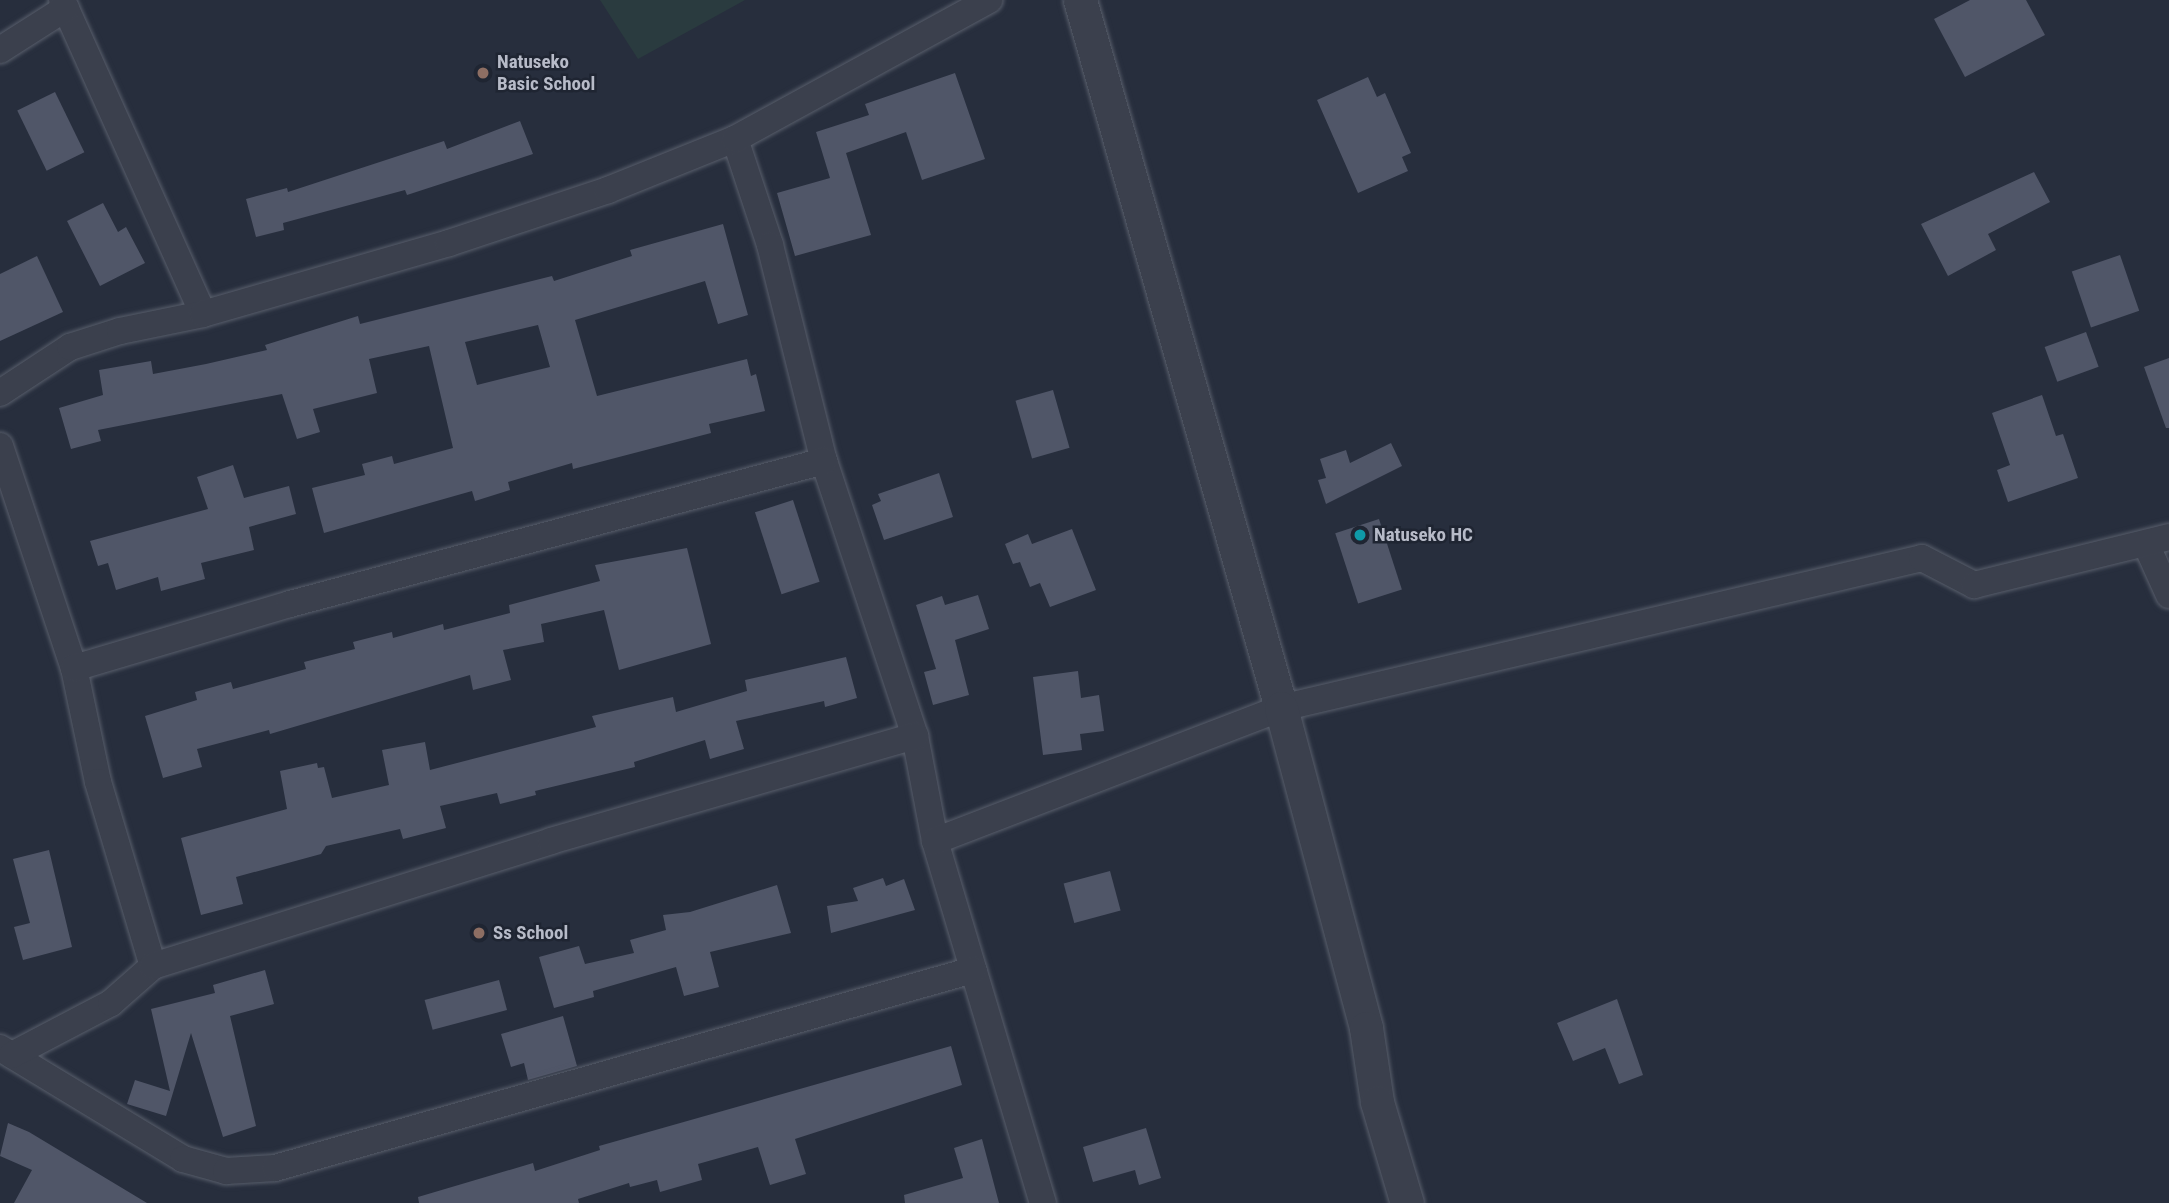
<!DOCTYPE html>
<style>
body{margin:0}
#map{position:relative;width:2169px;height:1203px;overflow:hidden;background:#272e3d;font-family:"Roboto Condensed",sans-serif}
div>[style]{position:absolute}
.green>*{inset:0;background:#2a3b3f}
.building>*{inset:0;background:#505668;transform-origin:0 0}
.roads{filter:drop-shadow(0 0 2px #585e6b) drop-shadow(0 0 2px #585e6b)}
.minor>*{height:26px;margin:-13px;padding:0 13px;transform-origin:13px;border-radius:13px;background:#3b404d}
.tertiary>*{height:33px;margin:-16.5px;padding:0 16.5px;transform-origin:16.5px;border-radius:16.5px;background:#3b404d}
.dots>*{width:19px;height:19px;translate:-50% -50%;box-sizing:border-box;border:4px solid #1f2532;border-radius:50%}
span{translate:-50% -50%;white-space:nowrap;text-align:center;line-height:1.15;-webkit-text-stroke:5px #1f2532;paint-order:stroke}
.poi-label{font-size:19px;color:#b7bbc8;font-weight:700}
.left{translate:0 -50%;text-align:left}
</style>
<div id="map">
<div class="green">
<i style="clip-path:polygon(600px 0,745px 0,638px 59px)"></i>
</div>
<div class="building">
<i style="clip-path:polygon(1970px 0,2026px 0,2045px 35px,1965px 77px,1934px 19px)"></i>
<i style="clip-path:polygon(955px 73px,985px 159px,922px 180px,906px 132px,846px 153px,871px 235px,795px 256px,777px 193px,830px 178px,816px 132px,869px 115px,865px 104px)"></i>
<i style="clip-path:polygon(1368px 77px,1377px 97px,1385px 93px,1411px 153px,1402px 157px,1408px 171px,1358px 193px,1317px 100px)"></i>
<i style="left:55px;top:92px;width:67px;height:42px;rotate:64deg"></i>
<i style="clip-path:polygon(520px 121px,533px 154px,407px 195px,405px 190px,283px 223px,284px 230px,256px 237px,246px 199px,287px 188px,288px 192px,444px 141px,447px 149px)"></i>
<i style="clip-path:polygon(2034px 172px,2050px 202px,1988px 234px,1996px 250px,1948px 276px,1921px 224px)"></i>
<i style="clip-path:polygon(103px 203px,118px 232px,126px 227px,145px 263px,100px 286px,67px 221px)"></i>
<i style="clip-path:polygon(evenodd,723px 224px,748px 315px,718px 324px,705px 281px,575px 320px,597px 396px,747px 359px,751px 376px,756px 374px,765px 411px,709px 424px,711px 433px,573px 469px,572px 463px,508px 482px,510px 490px,475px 501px,472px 491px,324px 533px,312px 488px,365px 475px,362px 464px,392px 456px,394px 464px,453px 448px,429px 346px,369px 359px,377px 393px,313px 409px,320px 432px,297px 439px,282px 394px,98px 430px,101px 441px,71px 449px,59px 408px,103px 395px,99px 370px,151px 361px,153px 374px,206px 364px,267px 350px,265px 345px,358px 316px,360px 324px,552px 276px,554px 281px,632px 256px,630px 250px,723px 224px,538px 325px,550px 367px,477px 385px,465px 342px,538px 325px)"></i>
<i style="left:2120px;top:255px;width:59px;height:51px;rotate:71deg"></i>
<i style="clip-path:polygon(37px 256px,63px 312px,0 341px,0 274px)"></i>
<i style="left:2086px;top:332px;width:37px;height:44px;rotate:70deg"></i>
<i style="clip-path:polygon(2169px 358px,2169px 428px,2166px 428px,2144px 367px)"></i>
<i style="left:1053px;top:390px;width:60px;height:39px;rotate:74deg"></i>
<i style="clip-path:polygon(2042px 395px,2056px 436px,2063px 434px,2078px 478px,2008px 502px,1997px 470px,2010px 465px,1992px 413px)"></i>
<i style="clip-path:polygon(1391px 443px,1402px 466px,1326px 504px,1318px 480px,1326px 478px,1320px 459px,1346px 450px,1350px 463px)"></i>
<i style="clip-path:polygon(233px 465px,244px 498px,289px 486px,296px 514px,249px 527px,254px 550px,201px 563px,205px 579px,161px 591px,158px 577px,116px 590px,108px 563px,98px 566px,90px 541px,208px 509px,197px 477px)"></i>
<i style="clip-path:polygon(939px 473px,953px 517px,884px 540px,872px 505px,881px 501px,878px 494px)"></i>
<i style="left:793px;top:500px;width:86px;height:40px;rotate:72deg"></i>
<i style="left:1379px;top:519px;width:74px;height:46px;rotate:72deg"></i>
<i style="clip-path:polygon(1072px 529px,1096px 590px,1050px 607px,1040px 583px,1030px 587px,1020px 562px,1013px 564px,1005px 544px,1028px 534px,1032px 544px)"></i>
<i style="clip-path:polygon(687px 548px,711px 644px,619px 670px,604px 610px,541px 624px,544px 642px,503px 650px,511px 680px,473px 690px,470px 675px,270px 734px,269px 730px,197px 749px,202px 767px,163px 778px,145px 716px,197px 700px,195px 692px,231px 682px,233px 689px,306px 669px,304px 662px,355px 649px,353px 642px,392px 632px,393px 638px,443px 624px,444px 630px,510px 613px,509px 605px,600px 581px,595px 565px)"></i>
<i style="clip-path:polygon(978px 595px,989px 629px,955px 640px,969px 695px,933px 705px,924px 672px,936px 669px,916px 605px,942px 596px,945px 605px)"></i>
<i style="clip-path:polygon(846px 657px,857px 698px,825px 707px,824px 701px,736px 721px,744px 749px,710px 759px,705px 740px,634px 762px,635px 767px,535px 791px,536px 795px,500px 804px,497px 793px,440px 806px,446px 828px,403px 839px,400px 829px,326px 846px,321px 854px,236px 877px,243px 904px,201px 915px,181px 838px,287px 809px,280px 771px,317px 763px,318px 768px,324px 767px,332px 798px,389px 785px,382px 750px,425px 742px,430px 770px,596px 727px,592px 716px,673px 697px,676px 712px,747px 691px,745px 680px)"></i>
<i style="clip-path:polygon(1078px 671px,1081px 698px,1099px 695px,1104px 731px,1080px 734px,1082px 750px,1043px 755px,1033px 677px)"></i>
<i style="clip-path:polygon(49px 850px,72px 947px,23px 960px,14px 927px,30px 923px,13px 859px)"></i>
<i style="left:1110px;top:871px;width:41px;height:48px;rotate:75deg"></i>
<i style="clip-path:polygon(883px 878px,886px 886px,904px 879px,915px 910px,831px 933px,827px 906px,858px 901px,853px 888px)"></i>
<i style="clip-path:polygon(777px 885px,791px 933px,710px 952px,719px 987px,684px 996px,676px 967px,593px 991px,594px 997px,554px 1008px,539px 957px,579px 946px,585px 964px,634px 953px,630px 940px,666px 930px,663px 915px,690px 912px)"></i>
<i style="clip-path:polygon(265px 970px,274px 1004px,230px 1016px,256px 1126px,223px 1137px,191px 1033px,166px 1116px,127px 1104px,135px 1080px,170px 1091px,151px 1009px,215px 993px,213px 985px)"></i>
<i style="left:499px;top:980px;width:31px;height:77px;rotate:75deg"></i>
<i style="clip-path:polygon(1617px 999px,1643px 1075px,1619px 1084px,1605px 1048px,1573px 1061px,1557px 1023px)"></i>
<i style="clip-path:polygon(563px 1016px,577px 1066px,528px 1080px,524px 1063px,511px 1067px,501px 1034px)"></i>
<i style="clip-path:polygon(951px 1046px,962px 1085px,795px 1139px,806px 1174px,770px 1185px,758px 1147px,698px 1164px,702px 1180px,660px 1192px,657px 1180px,630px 1187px,629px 1183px,578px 1199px,579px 1203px,419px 1203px,418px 1197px,533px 1163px,535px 1171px,600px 1150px,599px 1146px)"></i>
<i style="clip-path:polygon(8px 1123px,29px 1132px,147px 1203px,14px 1203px,32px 1170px,0 1156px)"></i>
<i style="clip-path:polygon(1146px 1128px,1161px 1178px,1139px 1185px,1135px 1170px,1093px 1182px,1083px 1147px)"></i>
<i style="clip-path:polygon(982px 1139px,999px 1203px,905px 1203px,904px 1195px,963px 1178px,954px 1148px)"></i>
</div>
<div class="roads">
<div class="minor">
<i style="left:62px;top:0;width:344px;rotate:65.8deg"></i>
<i style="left:0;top:50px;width:78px;rotate:-32.5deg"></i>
<i style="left:735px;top:139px;width:112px;rotate:71.7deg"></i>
<i style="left:770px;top:245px;width:223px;rotate:76deg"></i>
<i style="left:824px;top:461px;width:290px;rotate:71.7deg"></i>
<i style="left:915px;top:736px;width:107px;rotate:79.2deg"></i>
<i style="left:935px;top:841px;width:378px;rotate:73.4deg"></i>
<i style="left:0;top:393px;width:84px;rotate:-33.3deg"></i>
<i style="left:70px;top:347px;width:52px;rotate:-17.7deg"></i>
<i style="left:120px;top:331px;width:85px;rotate:-11.6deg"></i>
<i style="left:203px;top:314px;width:256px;rotate:-16.1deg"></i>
<i style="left:449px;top:243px;width:168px;rotate:-18.4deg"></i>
<i style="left:608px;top:190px;width:137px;rotate:-21.9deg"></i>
<i style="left:735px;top:139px;width:290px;rotate:-28.7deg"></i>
<i style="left:0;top:446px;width:234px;rotate:71.6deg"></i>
<i style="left:74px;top:668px;width:116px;rotate:78.1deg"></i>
<i style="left:98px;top:782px;width:192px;rotate:73.4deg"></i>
<i style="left:2146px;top:544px;width:56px;rotate:65.7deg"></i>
<i style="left:74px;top:668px;width:225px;rotate:-16.5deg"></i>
<i style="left:290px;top:604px;width:553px;rotate:-14.99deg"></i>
<i style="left:935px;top:841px;width:371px;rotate:-21deg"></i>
<i style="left:1281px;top:708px;width:658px;rotate:-13.17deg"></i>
<i style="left:1922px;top:558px;width:59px;rotate:27.4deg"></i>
<i style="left:1974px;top:585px;width:201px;rotate:-13.8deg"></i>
<i style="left:0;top:1048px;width:214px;rotate:31.2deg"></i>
<i style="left:183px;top:1159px;width:45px;rotate:15.6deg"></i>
<i style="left:226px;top:1171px;width:49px;rotate:-3.5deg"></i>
<i style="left:275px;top:1168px;width:726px;rotate:-15.84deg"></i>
<i style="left:12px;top:1055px;width:112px;rotate:-27.7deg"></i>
<i style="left:111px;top:1003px;width:56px;rotate:-41.4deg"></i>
<i style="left:153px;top:966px;width:417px;rotate:-17.4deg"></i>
<i style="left:551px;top:841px;width:379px;rotate:-16.1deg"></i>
</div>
<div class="tertiary">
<i style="left:1080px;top:0;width:736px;rotate:74.15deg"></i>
<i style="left:1281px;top:708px;width:331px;rotate:75.1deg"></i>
<i style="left:1366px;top:1028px;width:75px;rotate:81.5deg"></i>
<i style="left:1377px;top:1102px;width:105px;rotate:73.5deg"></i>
</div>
</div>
<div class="dots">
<i style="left:483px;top:73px;background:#8d6e63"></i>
<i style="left:1360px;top:535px;background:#0f9aa8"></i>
<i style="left:479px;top:933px;background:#8d6e63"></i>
</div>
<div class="poi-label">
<span class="left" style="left:497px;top:73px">Natuseko<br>Basic School</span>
<span class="left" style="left:1374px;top:535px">Natuseko HC</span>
<span class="left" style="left:493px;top:933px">Ss School</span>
</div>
</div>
